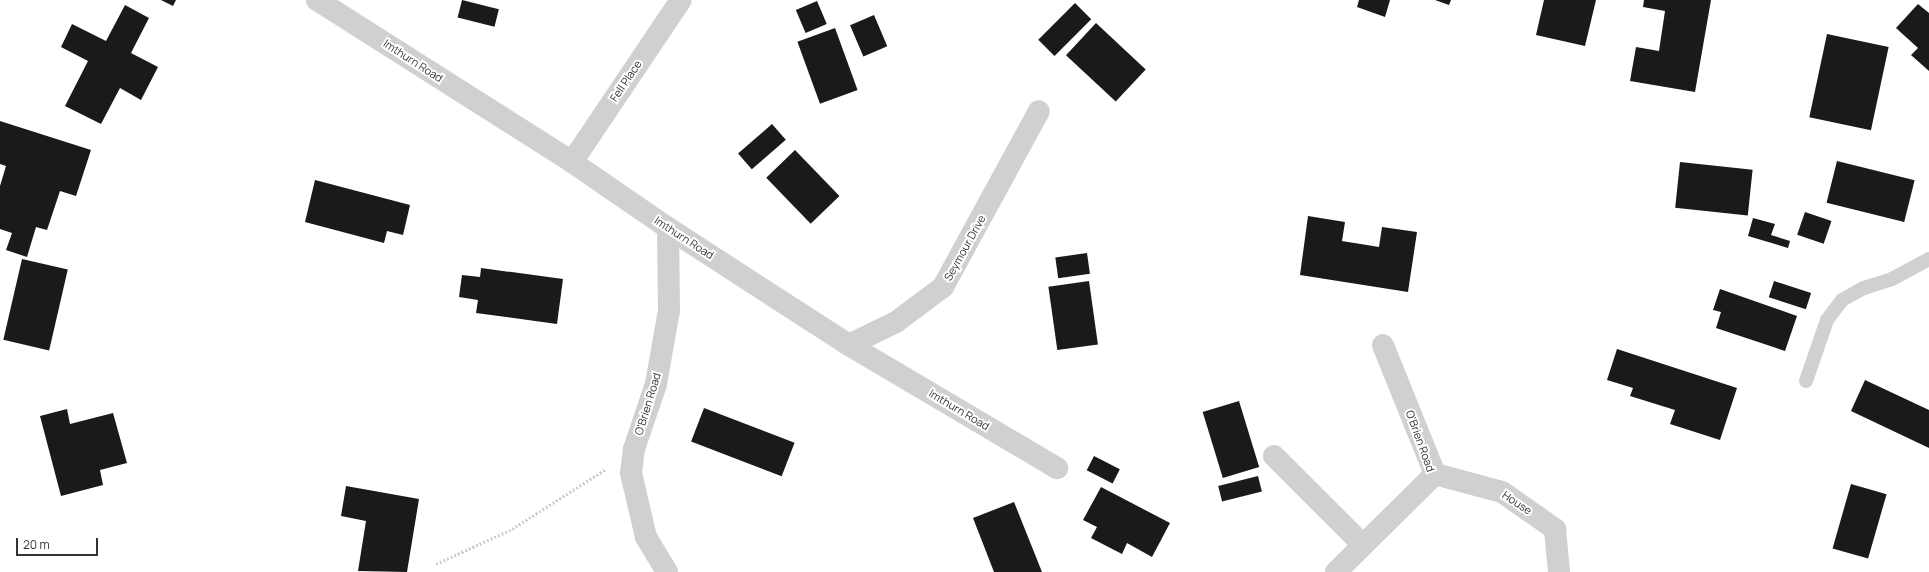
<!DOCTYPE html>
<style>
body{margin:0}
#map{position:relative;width:1929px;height:572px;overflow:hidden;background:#fff;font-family:Manrope,sans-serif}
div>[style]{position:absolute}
.building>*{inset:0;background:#1a1a1a;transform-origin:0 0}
.path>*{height:2.5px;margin-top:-1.25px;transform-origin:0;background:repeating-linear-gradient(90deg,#cdcdcd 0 2px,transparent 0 4px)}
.service>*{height:14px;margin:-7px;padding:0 7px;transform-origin:7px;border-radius:7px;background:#d0d0d0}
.minor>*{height:22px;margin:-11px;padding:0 11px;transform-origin:11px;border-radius:11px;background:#d0d0d0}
span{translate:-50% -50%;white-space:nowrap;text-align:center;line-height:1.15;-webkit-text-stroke:4px #fff;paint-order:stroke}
.street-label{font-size:11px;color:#333}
.scale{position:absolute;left:16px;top:538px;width:82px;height:18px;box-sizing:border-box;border:2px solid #333;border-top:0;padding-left:5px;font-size:12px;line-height:14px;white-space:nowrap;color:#333;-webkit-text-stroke:3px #fff;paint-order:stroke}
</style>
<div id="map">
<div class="building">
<i style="clip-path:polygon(161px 0,176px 0,173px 6px)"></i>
<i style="left:462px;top:0;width:38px;height:18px;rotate:14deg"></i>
<i style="clip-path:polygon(1359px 0,1390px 0,1385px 17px,1357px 7px)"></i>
<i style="clip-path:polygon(1435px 0,1451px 0,1449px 5px)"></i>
<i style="clip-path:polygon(1544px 0,1596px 0,1585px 46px,1536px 35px)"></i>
<i style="clip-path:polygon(1644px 0,1711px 0,1695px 92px,1630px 81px,1636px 47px,1659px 51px,1665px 11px,1643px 7px)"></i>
<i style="left:817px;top:1px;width:25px;height:23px;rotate:67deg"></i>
<i style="left:1075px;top:3px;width:23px;height:52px;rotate:45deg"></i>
<i style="clip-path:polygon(1918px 4px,1929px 13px,1929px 71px,1911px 55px,1918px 48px,1896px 28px)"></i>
<i style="clip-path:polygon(125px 5px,149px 18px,131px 53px,158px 67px,141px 100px,120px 88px,101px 124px,65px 106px,88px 61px,61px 47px,72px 24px,106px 41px)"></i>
<i style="left:874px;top:15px;width:34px;height:26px;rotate:67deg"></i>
<i style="left:1096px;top:23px;width:68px;height:44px;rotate:43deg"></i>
<i style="left:835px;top:28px;width:66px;height:40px;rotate:70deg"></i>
<i style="left:1827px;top:34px;width:63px;height:85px;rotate:12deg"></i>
<i style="clip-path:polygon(0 121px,91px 150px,76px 196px,60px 191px,47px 230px,36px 227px,27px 257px,6px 250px,12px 233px,0 229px,0 186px,6px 166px,0 164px)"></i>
<i style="left:772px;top:124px;width:21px;height:45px;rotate:49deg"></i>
<i style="left:795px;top:150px;width:64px;height:40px;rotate:46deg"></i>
<i style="left:1837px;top:161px;width:80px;height:43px;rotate:14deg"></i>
<i style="left:1680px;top:162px;width:73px;height:46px;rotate:6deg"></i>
<i style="clip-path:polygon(315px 180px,410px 205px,403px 235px,387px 231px,384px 243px,305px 222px)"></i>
<i style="left:1805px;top:212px;width:28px;height:24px;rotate:19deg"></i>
<i style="clip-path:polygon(1308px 216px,1345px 222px,1342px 241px,1379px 247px,1382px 227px,1417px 232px,1408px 292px,1300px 275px)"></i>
<i style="clip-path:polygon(1753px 218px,1775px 224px,1771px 235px,1790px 241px,1788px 248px,1748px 236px)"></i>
<i style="left:1087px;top:253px;width:21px;height:32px;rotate:82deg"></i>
<i style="left:22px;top:259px;width:47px;height:83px;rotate:13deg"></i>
<i style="clip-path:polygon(481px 268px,563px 279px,557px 324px,476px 313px,478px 300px,459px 297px,462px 275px,480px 277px)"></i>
<i style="left:1089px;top:281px;width:64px;height:41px;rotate:82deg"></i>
<i style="left:1774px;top:281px;width:39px;height:17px;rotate:18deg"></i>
<i style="clip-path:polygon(1720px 289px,1797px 316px,1785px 351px,1716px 328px,1721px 312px,1713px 310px)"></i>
<i style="clip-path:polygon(1617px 349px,1737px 388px,1720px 440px,1670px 424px,1675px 410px,1630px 396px,1633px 388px,1607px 380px)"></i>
<i style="clip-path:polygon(1865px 380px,1929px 410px,1929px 448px,1851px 411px)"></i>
<i style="left:1239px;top:401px;width:69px;height:38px;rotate:73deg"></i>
<i style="left:704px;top:408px;width:97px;height:36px;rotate:21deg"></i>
<i style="clip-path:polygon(67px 409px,70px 424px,113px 413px,127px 463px,100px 470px,103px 485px,61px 496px,40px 416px)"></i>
<i style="left:1094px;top:456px;width:29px;height:16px;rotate:27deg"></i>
<i style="left:1258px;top:476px;width:16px;height:41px;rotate:76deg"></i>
<i style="left:1851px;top:484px;width:37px;height:67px;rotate:16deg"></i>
<i style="clip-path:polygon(346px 486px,419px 499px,407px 572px,358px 571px,366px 521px,341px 516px)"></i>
<i style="clip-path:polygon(1101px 487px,1170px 523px,1152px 557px,1127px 543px,1122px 554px,1091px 538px,1097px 527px,1083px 520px)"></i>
<i style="clip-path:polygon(1014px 502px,1042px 572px,994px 572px,973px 518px)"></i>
</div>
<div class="path">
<i style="left:436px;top:564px;width:84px;rotate:-24.7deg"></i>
<i style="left:512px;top:529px;width:112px;rotate:-32.6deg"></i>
</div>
<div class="service">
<i style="left:1806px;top:381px;width:65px;rotate:-71deg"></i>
<i style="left:1827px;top:320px;width:25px;rotate:-53deg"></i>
<i style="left:1842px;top:300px;width:25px;rotate:-29deg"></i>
<i style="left:1864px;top:288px;width:29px;rotate:-18deg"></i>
<i style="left:1892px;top:279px;width:42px;rotate:-28.4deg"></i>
</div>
<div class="minor">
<i style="left:317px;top:0;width:302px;rotate:32.4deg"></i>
<i style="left:572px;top:162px;width:116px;rotate:34.5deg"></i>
<i style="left:668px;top:228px;width:216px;rotate:32.9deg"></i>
<i style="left:849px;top:345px;width:242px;rotate:30.6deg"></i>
<i style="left:572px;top:162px;width:195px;rotate:-56.1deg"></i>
<i style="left:849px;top:345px;width:52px;rotate:-26.1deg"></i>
<i style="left:896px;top:322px;width:59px;rotate:-36.7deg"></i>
<i style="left:943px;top:287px;width:200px;rotate:-61.4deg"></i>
<i style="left:1274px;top:456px;width:126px;rotate:45deg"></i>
<i style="left:1435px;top:474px;width:69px;rotate:15deg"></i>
<i style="left:1502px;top:492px;width:65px;rotate:34.9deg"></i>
<i style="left:1555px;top:529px;width:43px;rotate:84.7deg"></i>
<i style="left:667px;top:572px;width:41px;rotate:-121deg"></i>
<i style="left:646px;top:537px;width:66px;rotate:-103.2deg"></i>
<i style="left:631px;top:473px;width:24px;rotate:-83deg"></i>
<i style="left:634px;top:449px;width:69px;rotate:-71.3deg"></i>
<i style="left:656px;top:384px;width:75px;rotate:-80deg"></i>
<i style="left:669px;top:310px;width:82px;rotate:-90.7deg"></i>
<i style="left:1336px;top:572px;width:139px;rotate:-44.7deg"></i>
<i style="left:1435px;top:474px;width:139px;rotate:-112deg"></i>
</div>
<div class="street-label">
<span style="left:413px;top:61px;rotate:33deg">Imthurn Road</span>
<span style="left:626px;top:81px;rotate:-56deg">Fell Place</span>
<span style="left:684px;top:238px;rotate:33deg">Imthurn Road</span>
<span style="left:965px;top:248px;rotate:-61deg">Seymour Drive</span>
<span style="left:648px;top:404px;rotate:-73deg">O'Brien Road</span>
<span style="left:959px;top:410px;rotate:31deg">Imthurn Road</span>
<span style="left:1420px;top:441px;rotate:70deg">O'Brien Road</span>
<span style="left:1517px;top:503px;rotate:34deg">House</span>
</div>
<div class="scale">20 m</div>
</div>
